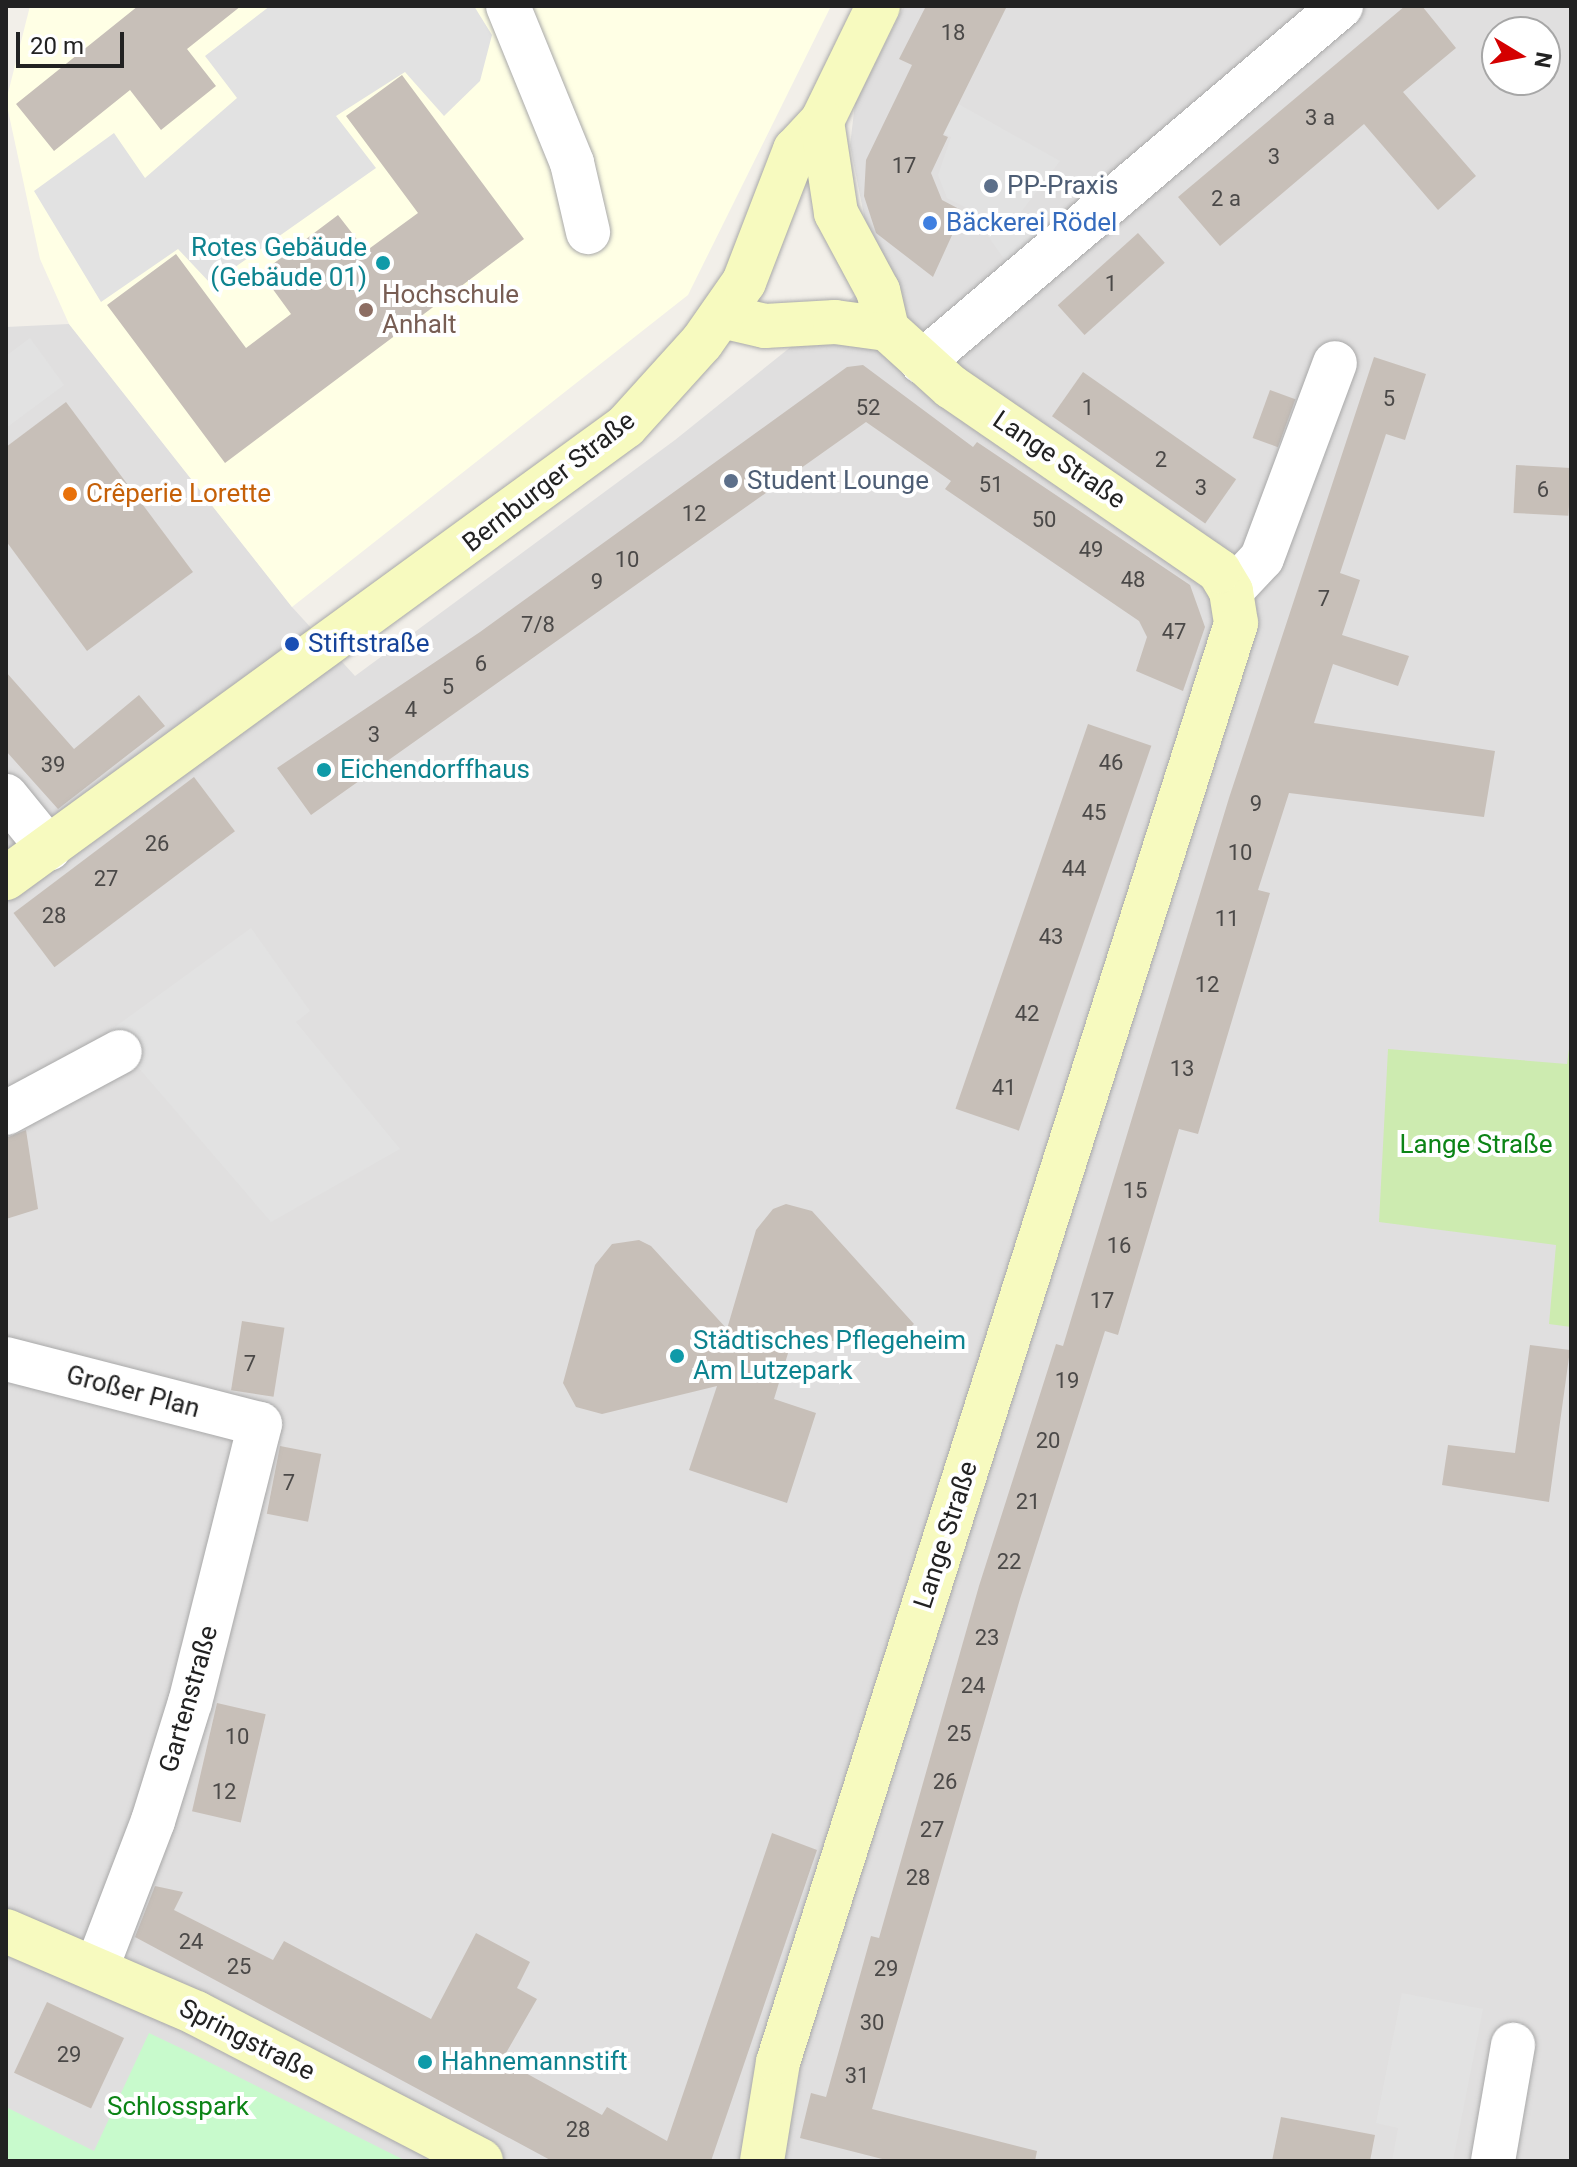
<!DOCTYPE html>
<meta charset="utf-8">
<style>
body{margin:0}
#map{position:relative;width:1577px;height:2167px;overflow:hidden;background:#f2efe9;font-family:Roboto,sans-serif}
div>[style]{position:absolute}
.residential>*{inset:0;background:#e0dfdf}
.education>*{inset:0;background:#ffffe5}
.grass>*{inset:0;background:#cdebb0}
.park>*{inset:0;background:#c8facc}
.parking>*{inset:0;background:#e2e2e2}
.building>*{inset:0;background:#c7bfb8;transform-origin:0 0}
.roads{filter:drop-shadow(0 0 2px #a9a9a9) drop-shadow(0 0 2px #a9a9a9)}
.street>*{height:44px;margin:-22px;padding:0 22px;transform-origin:22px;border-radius:22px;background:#fff}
.secondary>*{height:44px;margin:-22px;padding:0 22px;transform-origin:22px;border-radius:22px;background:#f7fabf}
.dots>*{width:22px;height:22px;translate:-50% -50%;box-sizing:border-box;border:4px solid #fff;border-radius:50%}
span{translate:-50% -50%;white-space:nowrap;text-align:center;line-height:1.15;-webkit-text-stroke:8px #fff;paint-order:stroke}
.number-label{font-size:22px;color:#4b4948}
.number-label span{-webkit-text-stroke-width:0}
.service-label{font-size:26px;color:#4e5e75}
.left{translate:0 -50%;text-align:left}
.shop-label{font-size:26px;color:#366cbe}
.culture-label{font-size:26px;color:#0d838f}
.right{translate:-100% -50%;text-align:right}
.education-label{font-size:26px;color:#785e54}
.street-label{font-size:26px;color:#222}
.food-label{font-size:26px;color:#c56008}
.transit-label{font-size:26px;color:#164399}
.park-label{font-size:26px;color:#0c8416}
.frame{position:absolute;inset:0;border:8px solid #222;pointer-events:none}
.north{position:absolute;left:1481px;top:16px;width:80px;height:80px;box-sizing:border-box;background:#fff;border:2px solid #a7a7a7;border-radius:50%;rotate:100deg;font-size:22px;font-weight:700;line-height:32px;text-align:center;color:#222}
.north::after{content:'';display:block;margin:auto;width:28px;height:36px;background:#d40000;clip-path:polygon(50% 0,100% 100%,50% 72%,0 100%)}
.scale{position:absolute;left:16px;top:32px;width:108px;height:36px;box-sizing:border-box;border:4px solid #222;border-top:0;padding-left:10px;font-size:24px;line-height:28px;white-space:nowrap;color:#222;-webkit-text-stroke:6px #fff;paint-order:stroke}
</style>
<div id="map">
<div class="residential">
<i style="clip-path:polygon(evenodd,904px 6px,1571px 6px,1571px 2161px,6px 2161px,6px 327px,69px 324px,292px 607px,355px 676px,675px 440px,889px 268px,870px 245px,850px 145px,855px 104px,904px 6px,1497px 32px,1545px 32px,1545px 80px,1497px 80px,1497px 32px)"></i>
</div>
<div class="education">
<i style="clip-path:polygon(30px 6px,831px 6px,688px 295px,292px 607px,69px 324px,40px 259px,6px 101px)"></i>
</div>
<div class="grass">
<i style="clip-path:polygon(1571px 1034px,1571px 1327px,1549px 1324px,1556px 1245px,1379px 1222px,1388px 1049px,1567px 1064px)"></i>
</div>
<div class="park">
<i style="clip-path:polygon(149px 2033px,193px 2054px,406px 2161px,6px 2161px,6px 2107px,94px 2151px)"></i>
</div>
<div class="parking">
<i style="clip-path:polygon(270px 6px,474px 6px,492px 35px,480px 81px,444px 116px,405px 72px,336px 116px,376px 168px,211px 284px,178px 249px,101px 302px,34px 191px,114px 133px,145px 178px,237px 98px,205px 56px)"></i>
<i style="clip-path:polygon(939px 93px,1060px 161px,1018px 216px,1048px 245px,1016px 276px,969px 209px,947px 198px,938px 175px,951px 137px,923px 122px)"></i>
<i style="clip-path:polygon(30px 338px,64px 385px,6px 428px,6px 356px)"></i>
<i style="clip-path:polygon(251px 928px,310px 1011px,296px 1022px,400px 1149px,271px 1222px,108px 1032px)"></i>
<i style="clip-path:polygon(1402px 1993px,1483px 2009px,1453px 2161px,1392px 2161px,1398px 2128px,1376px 2123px)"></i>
</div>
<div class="building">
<i style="clip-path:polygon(138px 6px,241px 6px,187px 49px,216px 86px,161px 130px,130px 90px,54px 151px,16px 104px)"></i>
<i style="clip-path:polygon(926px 6px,1007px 6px,943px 135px,948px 137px,931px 173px,942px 200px,963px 211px,933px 277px,876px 233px,864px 196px,866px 160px,912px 65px,899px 59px)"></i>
<i style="clip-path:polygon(1405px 6px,1422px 6px,1456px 48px,1403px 92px,1476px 176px,1438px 210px,1364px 124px,1220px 246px,1178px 197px)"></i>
<i style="clip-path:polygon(402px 75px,524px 239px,225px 463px,107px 305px,176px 254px,246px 348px,291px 314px,261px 273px,338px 215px,366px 251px,418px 213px,346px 116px)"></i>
<i style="left:1138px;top:233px;width:40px;height:108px;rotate:48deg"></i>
<i style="clip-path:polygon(1374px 357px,1426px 374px,1405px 440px,1386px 434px,1340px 573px,1360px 580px,1342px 635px,1409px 656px,1398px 686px,1333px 664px,1314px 723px,1495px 751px,1484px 817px,1289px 793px,1258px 890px,1270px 893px,1198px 1134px,1179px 1129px,1118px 1335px,1105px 1331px,1020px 1599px,872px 2109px,1037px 2151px,1035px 2161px,890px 2161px,800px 2138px,811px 2093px,826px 2097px,871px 1936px,879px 1938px,979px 1586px,1056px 1344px,1063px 1346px,1229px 798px)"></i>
<i style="clip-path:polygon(863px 365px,973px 447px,977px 442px,1190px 585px,1205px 627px,1183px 691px,1136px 671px,1147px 637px,1139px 621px,945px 489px,951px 481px,866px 422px,311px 815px,277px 768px,480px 632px,847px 367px)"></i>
<i style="left:1083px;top:372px;width:187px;height:54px;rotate:35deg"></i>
<i style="left:1270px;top:390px;width:27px;height:51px;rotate:20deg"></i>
<i style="clip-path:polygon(66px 402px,193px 572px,87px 651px,6px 541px,6px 447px)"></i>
<i style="left:1516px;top:465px;width:55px;height:48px;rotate:3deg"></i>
<i style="clip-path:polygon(6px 672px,74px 749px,139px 695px,165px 726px,58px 809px,6px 751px)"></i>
<i style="left:1088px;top:724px;width:67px;height:407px;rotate:19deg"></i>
<i style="left:194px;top:777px;width:68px;height:226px;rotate:53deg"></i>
<i style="clip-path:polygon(26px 1130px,38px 1209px,6px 1219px,6px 1138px)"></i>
<i style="clip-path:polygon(786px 1204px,812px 1211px,914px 1324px,893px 1343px,881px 1331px,789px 1350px,774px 1399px,816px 1413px,787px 1503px,689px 1470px,717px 1386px,602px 1414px,576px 1407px,563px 1383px,595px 1265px,612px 1244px,639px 1240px,651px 1246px,727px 1329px,756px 1230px,773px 1209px)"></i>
<i style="left:242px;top:1321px;width:43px;height:70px;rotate:9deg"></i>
<i style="clip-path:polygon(1530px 1345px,1570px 1350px,1549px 1502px,1442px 1485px,1448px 1445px,1515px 1453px)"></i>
<i style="left:280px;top:1446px;width:42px;height:69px;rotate:11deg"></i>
<i style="left:217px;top:1703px;width:50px;height:111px;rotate:13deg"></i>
<i style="clip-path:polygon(772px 1833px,817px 1850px,711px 2161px,552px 2161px,135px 1937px,155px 1886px,183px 1892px,174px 1910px,273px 1960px,284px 1941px,431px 2019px,476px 1933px,530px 1962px,517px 1988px,537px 1999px,502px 2060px,602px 2115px,607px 2107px,667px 2141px)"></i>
<i style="left:47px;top:2002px;width:85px;height:78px;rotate:25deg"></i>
<i style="clip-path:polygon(1281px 2117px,1375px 2135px,1370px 2161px,1272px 2161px)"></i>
</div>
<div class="roads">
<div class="street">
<i style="left:508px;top:6px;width:170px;rotate:67.8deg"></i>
<i style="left:572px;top:163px;width:71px;rotate:76.9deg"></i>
<i style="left:922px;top:362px;width:550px;rotate:-40.35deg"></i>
<i style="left:1231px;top:591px;width:45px;rotate:-46.8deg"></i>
<i style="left:1262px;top:558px;width:208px;rotate:-69.5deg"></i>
<i style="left:6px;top:796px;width:68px;rotate:50.9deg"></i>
<i style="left:6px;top:1113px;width:129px;rotate:-28.2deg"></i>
<i style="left:6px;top:1359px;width:262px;rotate:14.4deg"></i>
<i style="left:260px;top:1424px;width:287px;rotate:104.1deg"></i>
<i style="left:190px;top:1702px;width:125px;rotate:107.3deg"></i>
<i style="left:153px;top:1821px;width:156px;rotate:111deg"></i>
<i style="left:1493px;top:2161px;width:118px;rotate:-80.2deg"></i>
</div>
<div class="secondary">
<i style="left:722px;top:316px;width:44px;rotate:13.1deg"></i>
<i style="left:765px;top:326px;width:70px;rotate:-3.3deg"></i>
<i style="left:835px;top:322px;width:52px;rotate:7.7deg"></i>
<i style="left:6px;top:878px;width:767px;rotate:-36.09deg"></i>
<i style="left:626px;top:426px;width:113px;rotate:-47.9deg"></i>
<i style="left:702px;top:342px;width:73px;rotate:-55deg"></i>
<i style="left:744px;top:282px;width:142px;rotate:-68.9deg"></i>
<i style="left:795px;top:150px;width:40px;rotate:-47deg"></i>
<i style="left:822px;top:121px;width:128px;rotate:-64deg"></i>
<i style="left:6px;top:1931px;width:207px;rotate:23.3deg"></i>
<i style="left:196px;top:2013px;width:321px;rotate:27.4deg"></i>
<i style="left:762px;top:2161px;width:100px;rotate:-80.8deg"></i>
<i style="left:778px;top:2062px;width:1510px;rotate:-72.34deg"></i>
<i style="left:1236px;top:623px;width:32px;rotate:-99deg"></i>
<i style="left:1231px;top:591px;width:23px;rotate:-121deg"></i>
<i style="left:1219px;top:571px;width:325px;rotate:-145.5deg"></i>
<i style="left:951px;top:387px;width:86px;rotate:-137.8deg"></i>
<i style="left:887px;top:329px;width:39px;rotate:-103deg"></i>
<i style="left:878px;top:291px;width:89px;rotate:-118.3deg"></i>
<i style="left:836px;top:213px;width:93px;rotate:-98.7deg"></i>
</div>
</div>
<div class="dots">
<i style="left:991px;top:186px;background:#5c6f8a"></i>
<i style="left:930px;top:223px;background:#3f7fe0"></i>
<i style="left:383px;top:263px;background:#0f9aa8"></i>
<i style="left:366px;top:310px;background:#8d6e63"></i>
<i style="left:731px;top:481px;background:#5c6f8a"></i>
<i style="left:70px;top:494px;background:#e8710a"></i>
<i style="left:292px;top:644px;background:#1a4fb4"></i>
<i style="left:324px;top:770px;background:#0f9aa8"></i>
<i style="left:677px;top:1356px;background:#0f9aa8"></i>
<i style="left:425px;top:2062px;background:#0f9aa8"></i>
</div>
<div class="number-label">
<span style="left:953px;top:33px">18</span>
<span style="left:1320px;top:118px">3 a</span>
<span style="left:1274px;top:157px">3</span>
<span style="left:904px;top:166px">17</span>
<span style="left:1226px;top:199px">2 a</span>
<span style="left:1111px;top:284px">1</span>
<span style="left:1389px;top:399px">5</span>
<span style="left:868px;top:408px">52</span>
<span style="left:1088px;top:408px">1</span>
<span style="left:1161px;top:460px">2</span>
<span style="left:991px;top:485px">51</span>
<span style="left:1201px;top:488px">3</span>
<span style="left:1543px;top:490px">6</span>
<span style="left:694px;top:514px">12</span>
<span style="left:1044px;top:520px">50</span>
<span style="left:1091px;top:550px">49</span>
<span style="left:627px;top:560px">10</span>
<span style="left:1133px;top:580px">48</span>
<span style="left:597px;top:582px">9</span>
<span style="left:1324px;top:599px">7</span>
<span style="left:538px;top:625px">7/8</span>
<span style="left:1174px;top:632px">47</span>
<span style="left:481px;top:664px">6</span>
<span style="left:448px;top:687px">5</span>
<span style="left:411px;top:710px">4</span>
<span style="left:374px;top:735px">3</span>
<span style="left:1111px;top:763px">46</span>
<span style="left:53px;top:765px">39</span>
<span style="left:1256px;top:804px">9</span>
<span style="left:1094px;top:813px">45</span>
<span style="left:157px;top:844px">26</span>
<span style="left:1240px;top:853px">10</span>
<span style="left:1074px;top:869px">44</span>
<span style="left:106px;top:879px">27</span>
<span style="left:54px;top:916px">28</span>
<span style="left:1227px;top:919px">11</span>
<span style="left:1051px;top:937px">43</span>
<span style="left:1207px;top:985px">12</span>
<span style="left:1027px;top:1014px">42</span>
<span style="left:1182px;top:1069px">13</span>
<span style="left:1004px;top:1088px">41</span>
<span style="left:1135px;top:1191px">15</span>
<span style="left:1119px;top:1246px">16</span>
<span style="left:1102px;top:1301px">17</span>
<span style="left:250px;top:1364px">7</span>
<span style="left:1067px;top:1381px">19</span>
<span style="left:1048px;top:1441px">20</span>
<span style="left:289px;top:1483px">7</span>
<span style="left:1028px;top:1502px">21</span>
<span style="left:1009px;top:1562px">22</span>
<span style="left:987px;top:1638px">23</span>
<span style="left:973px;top:1686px">24</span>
<span style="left:959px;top:1734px">25</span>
<span style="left:237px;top:1737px">10</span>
<span style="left:945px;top:1782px">26</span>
<span style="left:224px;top:1792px">12</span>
<span style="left:932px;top:1830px">27</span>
<span style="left:918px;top:1878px">28</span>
<span style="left:191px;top:1942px">24</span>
<span style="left:239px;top:1967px">25</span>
<span style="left:886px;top:1969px">29</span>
<span style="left:872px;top:2023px">30</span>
<span style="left:69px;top:2055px">29</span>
<span style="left:857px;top:2076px">31</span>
<span style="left:578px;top:2130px">28</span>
</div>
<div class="service-label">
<span class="left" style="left:1007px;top:186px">PP-Praxis</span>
<span class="left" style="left:747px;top:481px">Student Lounge</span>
</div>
<div class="shop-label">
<span class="left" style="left:946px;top:223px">Bäckerei Rödel</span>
</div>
<div class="culture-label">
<span class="right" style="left:367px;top:263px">Rotes Gebäude<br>(Gebäude 01)</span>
<span class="left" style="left:340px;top:770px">Eichendorffhaus</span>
<span class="left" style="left:693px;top:1356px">Städtisches Pflegeheim<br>Am Lutzepark</span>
<span class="left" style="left:441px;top:2062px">Hahnemannstift</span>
</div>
<div class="education-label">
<span class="left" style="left:382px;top:310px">Hochschule<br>Anhalt</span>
</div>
<div class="street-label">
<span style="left:1059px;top:460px;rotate:34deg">Lange Straße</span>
<span style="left:549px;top:482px;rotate:-38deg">Bernburger Straße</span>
<span style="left:133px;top:1392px;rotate:15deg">Großer Plan</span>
<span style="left:946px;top:1535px;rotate:-72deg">Lange Straße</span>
<span style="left:189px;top:1699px;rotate:-74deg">Gartenstraße</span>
<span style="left:247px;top:2040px;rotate:27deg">Springstraße</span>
</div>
<div class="food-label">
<span class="left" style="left:86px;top:494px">Crêperie Lorette</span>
</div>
<div class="transit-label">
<span class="left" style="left:308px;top:644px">Stiftstraße</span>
</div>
<div class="park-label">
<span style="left:1476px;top:1145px">Lange Straße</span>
<span style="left:178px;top:2107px">Schlosspark</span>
</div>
<div class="frame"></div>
<div class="north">N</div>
<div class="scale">20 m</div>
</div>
